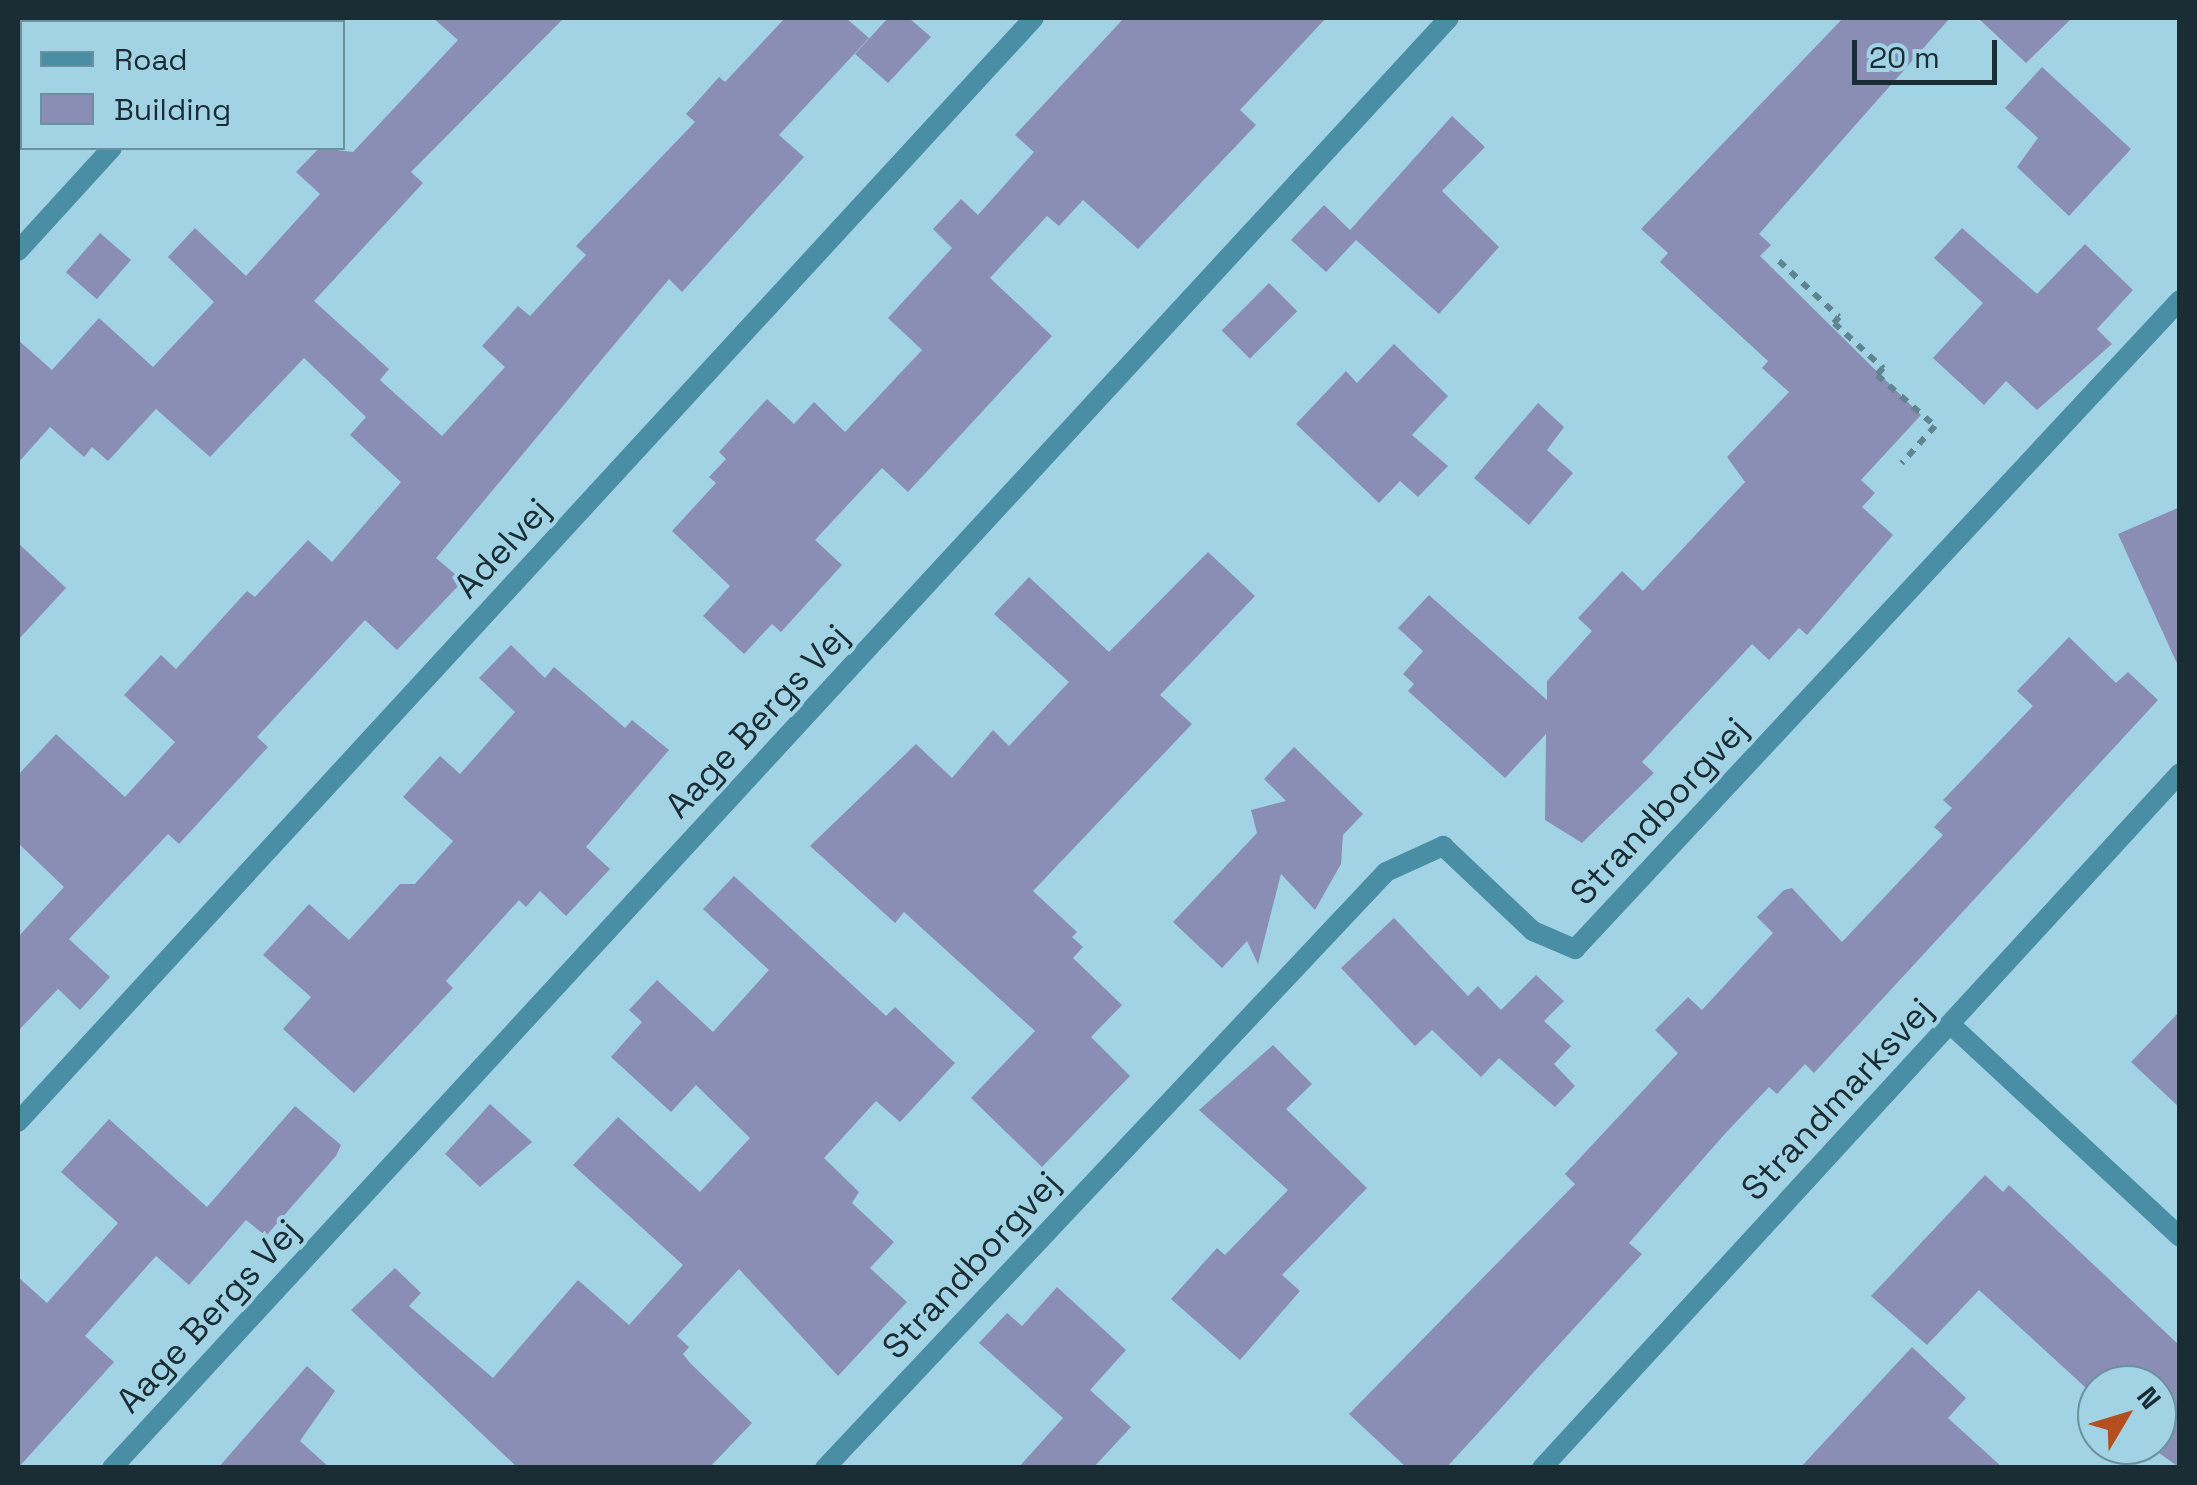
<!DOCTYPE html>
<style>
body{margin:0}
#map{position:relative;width:2197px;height:1485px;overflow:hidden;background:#a2d3e5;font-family:"Space Grotesk",sans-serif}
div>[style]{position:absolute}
.building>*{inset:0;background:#8b8eb4;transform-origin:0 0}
.path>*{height:6px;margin-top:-3px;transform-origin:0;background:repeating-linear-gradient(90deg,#618491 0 8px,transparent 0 16px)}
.street>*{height:20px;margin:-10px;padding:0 10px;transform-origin:10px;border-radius:10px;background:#4a8ea5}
span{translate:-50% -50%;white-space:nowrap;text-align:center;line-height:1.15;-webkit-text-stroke:8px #a2d3e5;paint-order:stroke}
.street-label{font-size:35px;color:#1a2d34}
.frame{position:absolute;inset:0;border:20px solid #1a2d34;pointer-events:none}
.legend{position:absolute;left:20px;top:20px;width:325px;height:130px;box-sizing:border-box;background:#a2d3e5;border:2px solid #6c919e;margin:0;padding:12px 18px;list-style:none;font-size:30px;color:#1a2d34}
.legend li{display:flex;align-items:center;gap:20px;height:50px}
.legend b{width:50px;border:2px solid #6c919e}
.north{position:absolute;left:2077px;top:1365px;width:100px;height:100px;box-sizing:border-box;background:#a2d3e5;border:2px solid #6c919e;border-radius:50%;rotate:52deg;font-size:28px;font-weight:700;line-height:40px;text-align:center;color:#1a2d34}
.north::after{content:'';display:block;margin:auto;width:35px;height:45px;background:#b44f21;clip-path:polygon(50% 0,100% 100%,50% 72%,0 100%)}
.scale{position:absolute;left:1852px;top:40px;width:145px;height:45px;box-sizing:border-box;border:5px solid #1a2d34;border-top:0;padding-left:12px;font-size:30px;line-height:35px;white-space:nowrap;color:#1a2d34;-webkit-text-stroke:8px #a2d3e5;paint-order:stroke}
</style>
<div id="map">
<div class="building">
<i style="clip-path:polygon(433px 18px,564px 18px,411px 172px,423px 183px,314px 301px,389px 369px,380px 380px,442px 436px,505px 367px,482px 346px,518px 306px,530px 316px,586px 255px,576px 246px,695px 122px,686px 114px,719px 77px,725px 82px,785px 18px,846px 18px,869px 38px,779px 135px,804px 157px,682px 292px,669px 279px,436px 558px,463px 581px,397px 650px,365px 620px,257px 737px,268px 747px,179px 844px,168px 834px,69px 939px,110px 977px,80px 1010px,58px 989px,18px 1031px,18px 937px,64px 887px,18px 843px,18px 775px,56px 734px,125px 797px,175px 742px,124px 695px,161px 655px,176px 669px,247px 591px,255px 597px,308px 540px,332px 562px,401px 482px,350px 435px,366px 417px,304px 358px,210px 457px,156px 409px,108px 461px,92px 447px,84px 457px,50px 427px,18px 463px,18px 340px,52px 370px,99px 318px,153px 367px,214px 302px,168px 257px,195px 228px,246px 276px,320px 194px,296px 172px,319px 148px,353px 152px,458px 40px)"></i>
<i style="clip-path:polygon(888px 18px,909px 18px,931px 37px,888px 83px,855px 54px)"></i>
<i style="clip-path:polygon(1124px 18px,1326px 18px,1240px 110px,1256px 125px,1138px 249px,1083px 200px,1059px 226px,1047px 216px,990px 278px,1052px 336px,908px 492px,882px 468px,815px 540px,842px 565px,781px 632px,772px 624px,744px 654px,703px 616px,730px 586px,672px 531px,716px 483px,709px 477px,726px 459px,719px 452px,767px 399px,794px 424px,814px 402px,845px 432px,922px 350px,888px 318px,952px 248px,933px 229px,961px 199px,978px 215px,1034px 152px,1015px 135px)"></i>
<i style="clip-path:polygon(1843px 18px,1950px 18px,1759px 234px,1771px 245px,1760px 256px,1921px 415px,1861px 480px,1875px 493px,1862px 507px,1893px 535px,1807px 635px,1799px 628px,1769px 660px,1752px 644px,1642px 762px,1654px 773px,1582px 843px,1545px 820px,1546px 734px,1505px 778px,1408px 691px,1414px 684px,1403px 674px,1423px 651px,1398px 628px,1429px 595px,1547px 700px,1547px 681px,1592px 631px,1578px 618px,1622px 571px,1643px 591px,1745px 482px,1727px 457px,1789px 392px,1762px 368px,1768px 361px,1660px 262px,1668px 253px,1641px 229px)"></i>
<i style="clip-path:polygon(1978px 18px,2072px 18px,2026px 63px)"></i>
<i style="clip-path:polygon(2042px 67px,2131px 149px,2069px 216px,2017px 167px,2038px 138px,2005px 108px)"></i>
<i style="clip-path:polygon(1452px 116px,1485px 147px,1442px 191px,1499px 247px,1439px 314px,1356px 240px,1326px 272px,1291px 240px,1324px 205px,1350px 230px)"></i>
<i style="clip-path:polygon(1962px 228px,2037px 294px,2085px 244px,2133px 290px,2097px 329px,2112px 344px,2037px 410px,2006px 381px,1984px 405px,1933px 358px,1983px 303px,1934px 258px)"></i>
<i style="left:100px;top:233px;width:41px;height:52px;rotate:41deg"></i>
<i style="left:1269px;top:283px;width:40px;height:67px;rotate:45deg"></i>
<i style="clip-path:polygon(1394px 344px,1448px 396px,1412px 435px,1448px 466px,1418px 497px,1400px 481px,1379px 503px,1296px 424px,1346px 371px,1357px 383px)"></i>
<i style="clip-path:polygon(1538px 403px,1564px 427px,1547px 450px,1573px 473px,1529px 525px,1474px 478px)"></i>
<i style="clip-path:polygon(2180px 507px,2180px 670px,2118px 534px)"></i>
<i style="clip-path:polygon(18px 543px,66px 588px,18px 640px)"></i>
<i style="clip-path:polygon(1208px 552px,1255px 596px,1160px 695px,1192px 724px,1033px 891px,1077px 932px,1072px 937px,1083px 947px,1073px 958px,1122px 1005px,1091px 1037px,1130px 1076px,1042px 1167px,971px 1098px,1035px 1031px,904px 912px,895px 923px,810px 846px,916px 744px,952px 778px,993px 730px,1009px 746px,1069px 682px,994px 614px,1029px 577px,1109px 652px)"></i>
<i style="clip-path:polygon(2069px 637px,2116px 683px,2128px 672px,2158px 700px,1814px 1073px,1805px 1064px,1777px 1094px,1769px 1087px,1723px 1136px,1629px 1243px,1642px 1254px,1446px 1468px,1407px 1468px,1349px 1414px,1575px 1184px,1565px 1174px,1678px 1053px,1655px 1030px,1688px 997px,1702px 1010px,1773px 933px,1757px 917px,1784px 890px,1792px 888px,1842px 942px,1943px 835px,1934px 827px,1952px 808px,1943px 800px,2033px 706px,2017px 691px)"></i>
<i style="clip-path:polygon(511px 645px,545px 678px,554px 667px,625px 728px,632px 720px,669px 750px,586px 847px,610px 869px,566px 916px,540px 891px,526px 907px,519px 900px,446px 981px,453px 988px,354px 1093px,283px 1029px,311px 997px,263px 955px,309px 904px,349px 940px,400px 884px,415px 884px,453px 841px,403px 797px,440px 756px,460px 774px,515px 712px,479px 678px)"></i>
<i style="clip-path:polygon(1294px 747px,1363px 814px,1343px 835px,1341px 864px,1315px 910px,1281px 874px,1258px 964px,1247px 941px,1222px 968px,1173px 922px,1257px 833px,1251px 810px,1286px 801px,1264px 779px)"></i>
<i style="clip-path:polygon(734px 876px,886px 1016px,895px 1007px,955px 1063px,900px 1122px,876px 1101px,824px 1158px,859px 1192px,852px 1203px,894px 1242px,870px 1268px,907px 1302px,838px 1376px,739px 1269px,677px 1336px,689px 1347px,683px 1354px,690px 1363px,752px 1423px,709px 1468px,518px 1468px,351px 1310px,395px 1268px,421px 1293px,409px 1306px,493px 1378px,578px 1280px,629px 1325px,683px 1265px,573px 1165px,618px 1117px,700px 1192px,750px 1138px,696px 1085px,671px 1112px,611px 1057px,642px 1022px,629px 1010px,657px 980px,713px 1032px,769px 970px,703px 909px)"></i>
<i style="clip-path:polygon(1394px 918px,1468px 996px,1478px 986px,1501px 1010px,1536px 975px,1564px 1001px,1544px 1021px,1571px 1046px,1554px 1064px,1575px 1086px,1555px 1107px,1499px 1058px,1481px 1077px,1432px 1030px,1415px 1046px,1341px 968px)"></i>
<i style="clip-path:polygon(2180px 1011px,2180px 1108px,2131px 1062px)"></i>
<i style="clip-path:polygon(1273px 1045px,1312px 1084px,1286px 1109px,1367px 1188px,1282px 1275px,1300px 1291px,1240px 1360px,1171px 1299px,1217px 1248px,1225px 1255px,1288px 1190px,1199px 1110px)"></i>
<i style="clip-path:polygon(490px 1104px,532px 1142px,480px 1187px,445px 1154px)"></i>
<i style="clip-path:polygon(295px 1106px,341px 1145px,336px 1156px,266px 1236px,246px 1220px,189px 1285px,156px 1256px,85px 1336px,114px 1362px,18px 1468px,18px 1277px,47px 1303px,118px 1223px,61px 1172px,109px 1119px,207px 1207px)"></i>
<i style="clip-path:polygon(1985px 1175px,2003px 1192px,2009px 1185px,2180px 1346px,2180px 1468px,2148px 1445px,2157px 1445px,2157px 1385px,2097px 1385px,2097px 1398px,1979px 1290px,1927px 1345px,1871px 1296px)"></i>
<i style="clip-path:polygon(1057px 1287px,1126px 1350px,1090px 1390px,1131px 1427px,1093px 1468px,1018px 1468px,1063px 1418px,979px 1343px,1007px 1313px,1022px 1326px)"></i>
<i style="clip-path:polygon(1912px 1347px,1966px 1398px,1948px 1418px,2003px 1468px,1800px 1468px)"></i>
<i style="clip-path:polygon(307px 1366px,335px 1391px,300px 1441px,330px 1468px,218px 1468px)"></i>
</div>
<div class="path">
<i style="left:1779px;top:261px;width:82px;rotate:43deg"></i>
<i style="left:1839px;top:317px;width:8px;rotate:130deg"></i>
<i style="left:1834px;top:323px;width:67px;rotate:42.6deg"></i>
<i style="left:1883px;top:368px;width:9px;rotate:131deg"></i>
<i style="left:1877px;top:375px;width:77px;rotate:41.3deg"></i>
<i style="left:1935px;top:426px;width:50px;rotate:131.7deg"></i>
</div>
<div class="street">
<i style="left:226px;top:22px;width:6px;rotate:-45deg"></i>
<i style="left:18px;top:251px;width:139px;rotate:-47.6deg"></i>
<i style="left:1950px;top:1024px;width:313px;rotate:42.8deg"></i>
<i style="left:18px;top:1122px;width:1500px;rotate:-47.38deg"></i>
<i style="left:112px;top:1468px;width:1972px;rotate:-47.32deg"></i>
<i style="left:825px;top:1468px;width:818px;rotate:-46.73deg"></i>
<i style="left:1386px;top:872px;width:63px;rotate:-24.5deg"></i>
<i style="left:1443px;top:846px;width:124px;rotate:43.4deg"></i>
<i style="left:1533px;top:931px;width:46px;rotate:23.2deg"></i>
<i style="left:1575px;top:949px;width:887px;rotate:-47.01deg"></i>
<i style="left:1542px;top:1468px;width:943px;rotate:-47.45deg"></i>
</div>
<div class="street-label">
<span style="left:502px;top:548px;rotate:-47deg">Adelvej</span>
<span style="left:757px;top:721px;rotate:-47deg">Aage Bergs Vej</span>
<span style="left:1659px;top:811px;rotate:-47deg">Strandborgvej</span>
<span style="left:1837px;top:1099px;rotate:-47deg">Strandmarksvej</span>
<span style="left:971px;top:1265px;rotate:-47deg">Strandborgvej</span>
<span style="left:208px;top:1316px;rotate:-47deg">Aage Bergs Vej</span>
</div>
<div class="frame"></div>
<ul class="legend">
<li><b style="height:12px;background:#4a8ea5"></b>Road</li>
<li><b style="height:28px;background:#8b8eb4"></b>Building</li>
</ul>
<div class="north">N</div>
<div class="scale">20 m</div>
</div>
